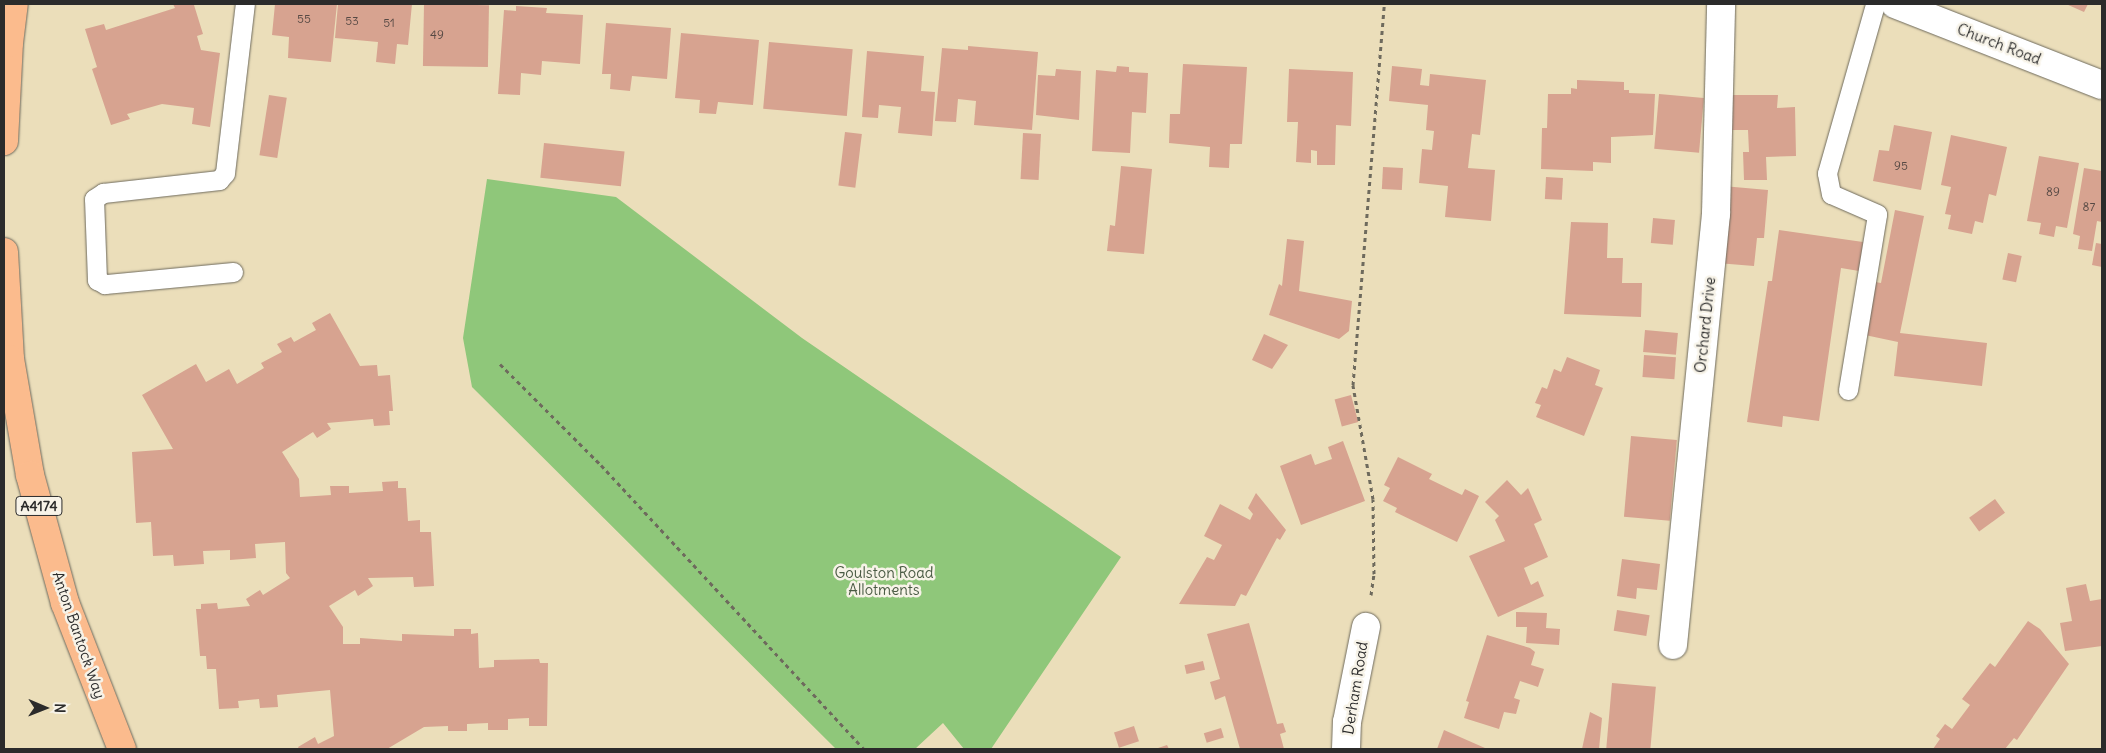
<!DOCTYPE html>
<style>
body{margin:0}
#map{position:relative;width:2106px;height:753px;overflow:hidden;background:#ebdeba;font-family:Delius,sans-serif}
div>[style]{position:absolute}
.green>*{inset:0;background:#8fc77a}
.building>*{inset:0;background:#d7a390;transform-origin:0 0}
.path>*{height:3px;margin-top:-1.5px;transform-origin:0;background:repeating-linear-gradient(90deg,#6e6a5d 0 4px,transparent 0 8px)}
.roads{filter:drop-shadow(0 0 1px #6e6a5d) drop-shadow(0 0 1px #6e6a5d)}
.lane>*{height:19px;margin:-9.5px;padding:0 9.5px;transform-origin:9.5px;border-radius:9.5px;background:#fff}
.street>*{height:28px;margin:-14px;padding:0 14px;transform-origin:14px;border-radius:14px;background:#fff}
.highway>*{height:28px;margin:-14px;padding:0 14px;transform-origin:14px;border-radius:14px;background:#fbbb8d}
span{translate:-50% -50%;white-space:nowrap;text-align:center;line-height:1.15;-webkit-text-stroke:5px #f7f3e8;paint-order:stroke}
.number-label{font-size:12px;color:#564944}
.number-label span{-webkit-text-stroke-width:0}
.shield-label span{padding:1px 4px;background:#f7f3e8;border:1px solid;border-radius:4px;-webkit-text-stroke-width:0}
.shield-label{font-size:14px;color:#2b2b2b;font-weight:700}
.street-label{font-size:15px;color:#2b2b2b}
.park-label{font-size:15px;color:#495a43}
.frame{position:absolute;inset:0;border:5px solid #2b2b2b;pointer-events:none}
.north{position:absolute;left:20px;top:683px;width:50px;height:50px;-webkit-text-stroke:4px #f7f3e8;paint-order:stroke;rotate:91deg;font-size:14px;font-weight:700;line-height:20px;text-align:center;color:#2b2b2b}
.north::after{content:'';display:block;margin:auto;width:18px;height:22px;background:#2b2b2b;clip-path:polygon(50% 0,100% 100%,50% 72%,0 100%)}
</style>
<div id="map">
<div class="green">
<i style="clip-path:polygon(487px 179px,616px 197px,802px 338px,1121px 557px,991px 749px,964px 749px,943px 723px,915px 749px,836px 749px,472px 387px,463px 338px)"></i>
</div>
<div class="building">
<i style="clip-path:polygon(173px 4px,194px 5px,203px 34px,197px 36px,201px 50px,220px 53px,210px 127px,192px 124px,194px 108px,162px 104px,127px 114px,130px 119px,111px 125px,92px 69px,97px 67px,85px 29px,104px 24px,106px 30px,175px 8px)"></i>
<i style="clip-path:polygon(275px 4px,337px 4px,331px 62px,288px 58px,289px 37px,272px 35px)"></i>
<i style="clip-path:polygon(338px 4px,412px 4px,408px 45px,397px 44px,395px 64px,376px 62px,378px 42px,335px 38px)"></i>
<i style="left:424px;top:4px;width:65px;height:62px;rotate:1deg"></i>
<i style="clip-path:polygon(2066px 4px,2088px 4px,2084px 12px)"></i>
<i style="clip-path:polygon(516px 6px,547px 8px,546px 13px,583px 15px,580px 64px,542px 61px,541px 75px,521px 73px,520px 95px,498px 94px,504px 10px,516px 11px)"></i>
<i style="clip-path:polygon(606px 23px,671px 28px,667px 79px,632px 76px,630px 91px,610px 89px,611px 74px,602px 74px)"></i>
<i style="clip-path:polygon(681px 33px,759px 40px,753px 105px,718px 102px,716px 114px,699px 113px,700px 100px,675px 98px)"></i>
<i style="left:769px;top:42px;width:84px;height:67px;rotate:5deg"></i>
<i style="clip-path:polygon(968px 46px,1038px 52px,1032px 130px,974px 125px,976px 101px,958px 99px,956px 122px,935px 121px,942px 48px,968px 50px)"></i>
<i style="clip-path:polygon(867px 51px,924px 56px,921px 91px,935px 92px,932px 136px,898px 133px,901px 107px,879px 105px,878px 118px,862px 117px)"></i>
<i style="clip-path:polygon(1183px 64px,1247px 67px,1242px 144px,1230px 144px,1229px 168px,1209px 167px,1210px 147px,1169px 143px,1170px 114px,1180px 114px)"></i>
<i style="clip-path:polygon(1117px 66px,1129px 67px,1129px 72px,1148px 73px,1146px 113px,1132px 112px,1130px 153px,1092px 151px,1096px 70px,1116px 72px)"></i>
<i style="clip-path:polygon(1392px 66px,1422px 69px,1420px 85px,1429px 86px,1430px 74px,1486px 80px,1480px 135px,1472px 134px,1468px 168px,1495px 170px,1491px 221px,1445px 217px,1448px 186px,1419px 183px,1422px 149px,1432px 150px,1434px 131px,1426px 130px,1428px 105px,1389px 101px)"></i>
<i style="clip-path:polygon(1056px 69px,1081px 71px,1079px 120px,1036px 115px,1038px 75px,1055px 76px)"></i>
<i style="clip-path:polygon(1289px 69px,1353px 72px,1351px 126px,1336px 125px,1335px 165px,1317px 165px,1317px 151px,1311px 150px,1311px 163px,1296px 162px,1298px 122px,1287px 122px)"></i>
<i style="clip-path:polygon(1577px 80px,1624px 82px,1624px 90px,1629px 90px,1629px 93px,1655px 94px,1653px 135px,1611px 137px,1611px 163px,1593px 162px,1593px 171px,1541px 169px,1542px 128px,1547px 128px,1548px 94px,1571px 94px,1571px 88px,1577px 89px)"></i>
<i style="left:1659px;top:94px;width:45px;height:55px;rotate:5deg"></i>
<i style="left:269px;top:95px;width:18px;height:61px;rotate:9deg"></i>
<i style="clip-path:polygon(1730px 95px,1778px 95px,1777px 108px,1795px 107px,1796px 156px,1766px 157px,1767px 180px,1744px 180px,1743px 152px,1749px 152px,1748px 130px,1731px 130px)"></i>
<i style="clip-path:polygon(1894px 125px,1932px 132px,1921px 190px,1873px 181px,1879px 150px,1889px 151px)"></i>
<i style="left:845px;top:132px;width:17px;height:54px;rotate:7deg"></i>
<i style="left:1023px;top:133px;width:18px;height:46px;rotate:3deg"></i>
<i style="clip-path:polygon(1951px 135px,2007px 147px,1996px 196px,1989px 194px,1983px 223px,1975px 221px,1972px 234px,1948px 229px,1951px 215px,1945px 214px,1951px 187px,1941px 185px)"></i>
<i style="left:544px;top:143px;width:81px;height:35px;rotate:6deg"></i>
<i style="clip-path:polygon(2039px 156px,2079px 163px,2067px 228px,2056px 226px,2054px 237px,2039px 234px,2041px 223px,2027px 221px)"></i>
<i style="clip-path:polygon(1121px 166px,1152px 169px,1144px 254px,1107px 251px,1110px 225px,1115px 226px)"></i>
<i style="left:1383px;top:167px;width:20px;height:22px;rotate:3deg"></i>
<i style="clip-path:polygon(2084px 168px,2102px 171px,2102px 222px,2097px 221px,2092px 251px,2078px 249px,2080px 236px,2073px 234px)"></i>
<i style="left:1546px;top:177px;width:17px;height:22px;rotate:3deg"></i>
<i style="clip-path:polygon(1723px 186px,1768px 190px,1764px 238px,1757px 238px,1754px 266px,1717px 263px)"></i>
<i style="clip-path:polygon(1895px 210px,1924px 216px,1900px 333px,1987px 343px,1982px 386px,1894px 376px,1898px 342px,1865px 335px,1875px 282px,1881px 283px)"></i>
<i style="left:1653px;top:218px;width:22px;height:25px;rotate:5deg"></i>
<i style="clip-path:polygon(1571px 222px,1608px 223px,1607px 258px,1623px 258px,1622px 283px,1642px 283px,1641px 317px,1564px 314px)"></i>
<i style="clip-path:polygon(1779px 230px,1863px 242px,1859px 271px,1841px 268px,1819px 421px,1783px 416px,1782px 427px,1747px 422px,1768px 281px,1772px 281px)"></i>
<i style="clip-path:polygon(1287px 239px,1304px 241px,1299px 291px,1352px 301px,1349px 331px,1339px 339px,1269px 315px,1279px 284px,1282px 286px)"></i>
<i style="clip-path:polygon(2096px 243px,2102px 244px,2102px 267px,2092px 265px)"></i>
<i style="left:2008px;top:253px;width:14px;height:27px;rotate:12deg"></i>
<i style="clip-path:polygon(330px 313px,360px 366px,377px 365px,378px 376px,390px 375px,393px 411px,389px 411px,390px 425px,374px 426px,373px 419px,327px 423px,331px 429px,317px 438px,313px 432px,282px 452px,299px 479px,300px 497px,331px 495px,330px 486px,349px 486px,349px 493px,383px 491px,382px 482px,398px 481px,398px 488px,406px 488px,408px 521px,420px 520px,420px 532px,431px 532px,434px 586px,414px 587px,413px 577px,368px 578px,373px 586px,358px 596px,355px 590px,329px 606px,343px 627px,343px 644px,360px 644px,360px 638px,402px 641px,402px 634px,454px 636px,454px 629px,471px 629px,471px 634px,478px 633px,479px 668px,494px 667px,494px 660px,539px 659px,540px 663px,548px 663px,547px 726px,529px 726px,529px 718px,508px 719px,508px 730px,488px 730px,488px 723px,467px 724px,467px 731px,448px 731px,448px 726px,424px 727px,387px 749px,299px 749px,298px 747px,315px 737px,318px 744px,334px 736px,330px 690px,277px 695px,278px 707px,260px 708px,259px 699px,238px 701px,239px 708px,219px 709px,216px 669px,207px 669px,206px 656px,200px 656px,196px 609px,201px 609px,201px 604px,217px 603px,218px 609px,250px 606px,246px 599px,260px 590px,263px 595px,290px 578px,286px 573px,285px 542px,255px 544px,256px 558px,230px 560px,230px 550px,203px 551px,204px 564px,174px 566px,173px 555px,153px 556px,151px 522px,136px 523px,132px 452px,173px 449px,142px 395px,196px 364px,206px 382px,229px 369px,237px 384px,264px 368px,261px 363px,282px 352px,277px 344px,291px 337px,294px 342px,316px 330px,312px 323px)"></i>
<i style="left:1645px;top:330px;width:33px;height:22px;rotate:5deg"></i>
<i style="clip-path:polygon(1264px 334px,1288px 345px,1272px 369px,1252px 360px)"></i>
<i style="left:1644px;top:355px;width:32px;height:22px;rotate:4deg"></i>
<i style="clip-path:polygon(1567px 357px,1600px 370px,1595px 385px,1603px 388px,1584px 436px,1536px 417px,1541px 405px,1535px 403px,1542px 387px,1547px 389px,1554px 369px,1561px 372px)"></i>
<i style="left:1351px;top:395px;width:28px;height:17px;rotate:75deg"></i>
<i style="left:1631px;top:436px;width:46px;height:81px;rotate:5deg"></i>
<i style="clip-path:polygon(1343px 441px,1365px 501px,1301px 525px,1280px 466px,1311px 454px,1315px 465px,1332px 459px,1328px 447px)"></i>
<i style="clip-path:polygon(1398px 457px,1432px 474px,1429px 479px,1462px 495px,1465px 489px,1479px 496px,1457px 542px,1395px 512px,1397px 508px,1383px 501px,1390px 488px,1384px 485px)"></i>
<i style="clip-path:polygon(1507px 480px,1521px 495px,1528px 488px,1542px 520px,1534px 524px,1548px 557px,1524px 568px,1531px 585px,1538px 581px,1544px 596px,1498px 617px,1469px 556px,1505px 541px,1495px 520px,1499px 516px,1485px 502px)"></i>
<i style="clip-path:polygon(1256px 493px,1286px 530px,1280px 540px,1277px 538px,1246px 596px,1241px 594px,1235px 606px,1179px 604px,1207px 557px,1214px 560px,1222px 545px,1204px 536px,1220px 504px,1250px 520px,1253px 514px,1248px 508px)"></i>
<i style="left:1995px;top:499px;width:17px;height:32px;rotate:54deg"></i>
<i style="clip-path:polygon(1622px 559px,1660px 564px,1657px 590px,1637px 588px,1636px 599px,1617px 596px)"></i>
<i style="clip-path:polygon(2086px 584px,2090px 601px,2102px 599px,2102px 646px,2065px 651px,2060px 623px,2072px 621px,2066px 588px)"></i>
<i style="left:1617px;top:610px;width:33px;height:21px;rotate:9deg"></i>
<i style="clip-path:polygon(1516px 612px,1547px 613px,1546px 628px,1560px 629px,1559px 645px,1526px 643px,1527px 627px,1516px 627px)"></i>
<i style="clip-path:polygon(2028px 621px,2040px 629px,2069px 664px,2017px 740px,2014px 738px,2005px 749px,1933px 749px,1940px 739px,1936px 736px,1945px 724px,1952px 729px,1970px 705px,1962px 699px,1990px 663px,1995px 667px)"></i>
<i style="clip-path:polygon(1249px 623px,1277px 724px,1283px 723px,1286px 732px,1280px 734px,1284px 749px,1240px 749px,1225px 696px,1215px 700px,1210px 682px,1220px 679px,1207px 634px)"></i>
<i style="clip-path:polygon(1487px 635px,1530px 648px,1535px 652px,1531px 665px,1544px 669px,1538px 687px,1520px 681px,1514px 698px,1520px 700px,1516px 714px,1504px 712px,1499px 729px,1464px 718px,1469px 702px,1466px 701px)"></i>
<i style="left:1203px;top:661px;width:9px;height:19px;rotate:77deg"></i>
<i style="left:1612px;top:683px;width:44px;height:66px;rotate:5deg"></i>
<i style="clip-path:polygon(1590px 712px,1602px 718px,1599px 749px,1582px 749px)"></i>
<i style="left:1134px;top:726px;width:16px;height:21px;rotate:72deg"></i>
<i style="left:1221px;top:728px;width:10px;height:18px;rotate:73deg"></i>
<i style="clip-path:polygon(1444px 730px,1485px 748px,1485px 749px,1437px 749px)"></i>
<i style="clip-path:polygon(1167px 745px,1169px 749px,1155px 749px)"></i>
</div>
<div class="path">
<i style="left:500px;top:364px;width:143px;rotate:45deg"></i>
<i style="left:601px;top:465px;width:387px;rotate:47.2deg"></i>
<i style="left:1371px;top:595px;width:21px;rotate:-82deg"></i>
<i style="left:1374px;top:574px;width:75px;rotate:-90.8deg"></i>
<i style="left:1373px;top:499px;width:116px;rotate:-100deg"></i>
<i style="left:1353px;top:385px;width:382px;rotate:-85.3deg"></i>
</div>
<div class="roads">
<div class="lane">
<i style="left:233px;top:272px;width:129px;rotate:174.6deg"></i>
<i style="left:105px;top:284px;width:9px;rotate:-153deg"></i>
<i style="left:97px;top:280px;width:81px;rotate:-92.1deg"></i>
<i style="left:94px;top:199px;width:11px;rotate:-34deg"></i>
<i style="left:103px;top:193px;width:117px;rotate:-6.4deg"></i>
<i style="left:219px;top:180px;width:9px;rotate:-49deg"></i>
<i style="left:225px;top:173px;width:170px;rotate:-83.3deg"></i>
<i style="left:1848px;top:390px;width:178px;rotate:-80.6deg"></i>
<i style="left:1877px;top:214px;width:50px;rotate:-156.5deg"></i>
<i style="left:1831px;top:194px;width:21px;rotate:-101deg"></i>
<i style="left:1827px;top:173px;width:176px;rotate:-74.1deg"></i>
</div>
<div class="street">
<i style="left:1895px;top:4px;width:222px;rotate:21.4deg"></i>
<i style="left:1673px;top:645px;width:433px;rotate:-84.3deg"></i>
<i style="left:1716px;top:214px;width:210px;rotate:-88.6deg"></i>
<i style="left:1346px;top:749px;width:27px;rotate:-88deg"></i>
<i style="left:1347px;top:722px;width:97px;rotate:-78.7deg"></i>
</div>
<div class="highway">
<i style="left:4px;top:141px;width:98px;rotate:-87.1deg"></i>
<i style="left:9px;top:43px;width:39px;rotate:-83deg"></i>
<i style="left:4px;top:252px;width:107px;rotate:86.8deg"></i>
<i style="left:10px;top:359px;width:118px;rotate:80.2deg"></i>
<i style="left:30px;top:475px;width:133px;rotate:74.7deg"></i>
<i style="left:65px;top:603px;width:157px;rotate:68.7deg"></i>
</div>
</div>
<div class="number-label">
<span style="left:304px;top:19px">55</span>
<span style="left:352px;top:21px">53</span>
<span style="left:389px;top:23px">51</span>
<span style="left:437px;top:35px">49</span>
<span style="left:1901px;top:166px">95</span>
<span style="left:2053px;top:192px">89</span>
<span style="left:2089px;top:207px">87</span>
</div>
<div class="shield-label">
<span style="left:39px;top:506px">A4174</span>
</div>
<div class="street-label">
<span style="left:1999px;top:44px;rotate:21deg">Church Road</span>
<span style="left:1705px;top:325px;rotate:-84deg">Orchard Drive</span>
<span style="left:79px;top:635px;rotate:71deg">Anton Bantock Way</span>
<span style="left:1355px;top:688px;rotate:-81deg">Derham Road</span>
</div>
<div class="park-label">
<span style="left:884px;top:581px">Goulston Road<br>Allotments</span>
</div>
<div class="frame"></div>
<div class="north">N</div>
</div>
